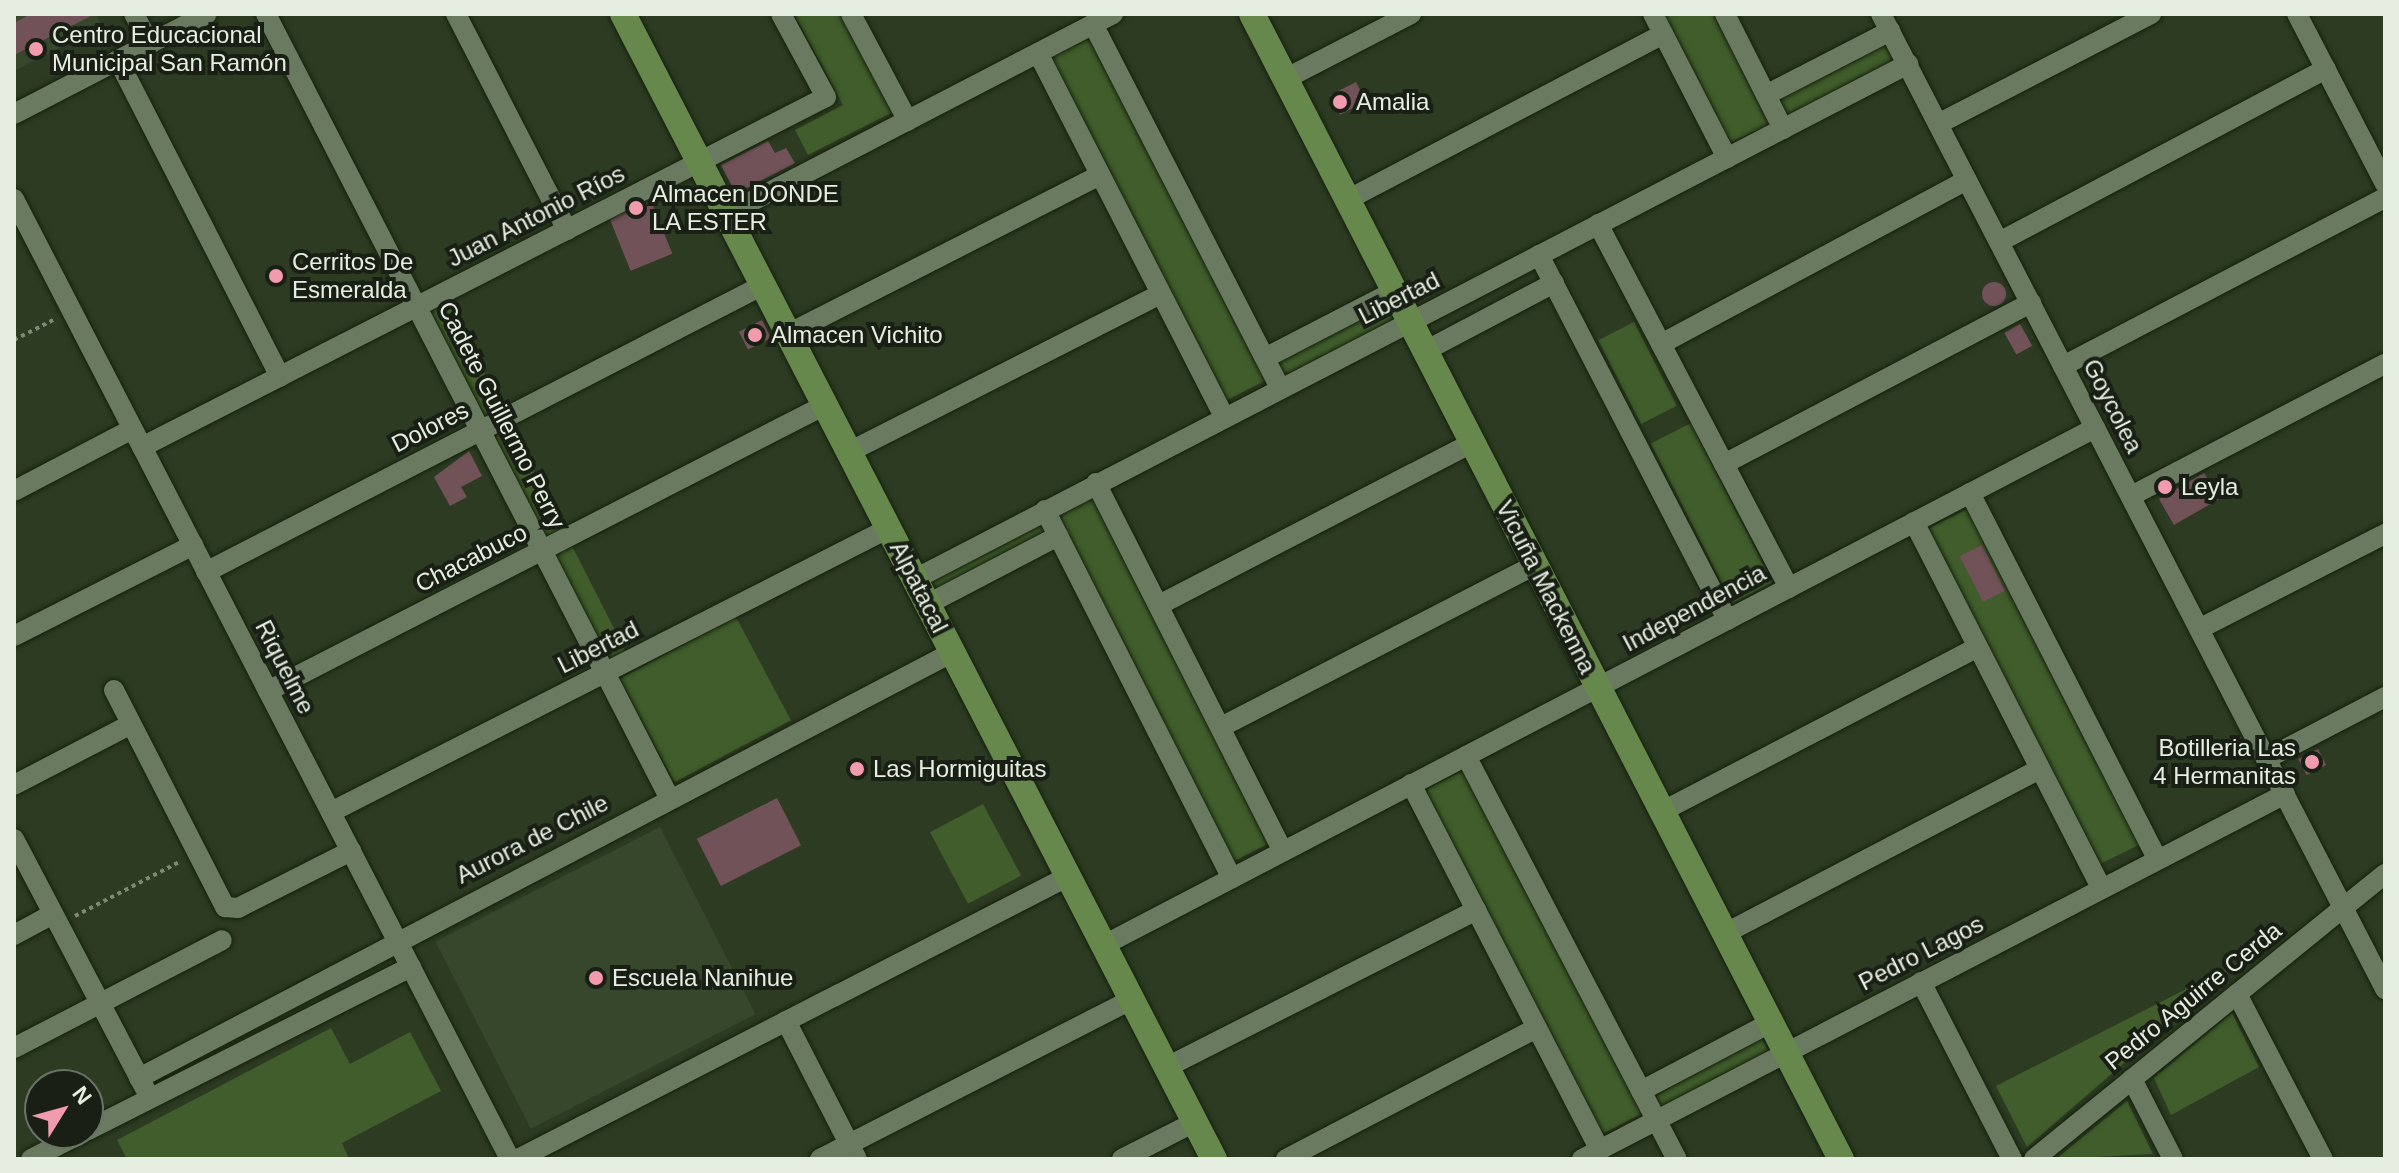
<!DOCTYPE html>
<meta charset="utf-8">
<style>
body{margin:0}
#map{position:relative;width:2399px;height:1173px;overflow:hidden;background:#2d3b23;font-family:Helvetica,sans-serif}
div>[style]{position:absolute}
.built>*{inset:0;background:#37472b;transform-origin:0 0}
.green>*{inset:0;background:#405d2b;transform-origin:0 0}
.building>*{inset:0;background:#725259;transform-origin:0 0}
.round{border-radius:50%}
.path>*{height:4px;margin-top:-2px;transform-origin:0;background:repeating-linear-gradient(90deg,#7d8975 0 4px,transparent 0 8px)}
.roads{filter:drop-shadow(0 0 2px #15210b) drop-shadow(0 0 2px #15210b)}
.minor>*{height:20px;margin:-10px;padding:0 10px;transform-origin:10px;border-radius:10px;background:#6a7a60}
.major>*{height:26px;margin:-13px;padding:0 13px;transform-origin:13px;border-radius:13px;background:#66884d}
.dots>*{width:22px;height:22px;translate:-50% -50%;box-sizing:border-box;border:4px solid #191f15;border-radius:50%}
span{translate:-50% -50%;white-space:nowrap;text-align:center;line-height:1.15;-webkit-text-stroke:8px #191f15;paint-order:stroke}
.poi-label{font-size:24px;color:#e5eee0}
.left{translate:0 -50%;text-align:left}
.right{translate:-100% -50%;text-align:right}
.street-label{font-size:24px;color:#e5eee0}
.frame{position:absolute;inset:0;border:16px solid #e5eee0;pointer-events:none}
.north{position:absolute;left:24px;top:1069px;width:80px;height:80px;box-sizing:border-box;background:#191f15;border:2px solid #6b7266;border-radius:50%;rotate:53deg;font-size:22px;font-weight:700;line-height:32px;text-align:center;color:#e5eee0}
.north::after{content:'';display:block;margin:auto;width:28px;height:36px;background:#f29aae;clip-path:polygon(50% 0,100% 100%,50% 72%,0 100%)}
</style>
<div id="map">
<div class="built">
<i style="clip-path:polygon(14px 14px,96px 14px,102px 26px,14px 71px)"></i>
<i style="left:660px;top:827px;width:210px;height:252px;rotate:63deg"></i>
</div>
<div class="green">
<i style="clip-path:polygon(794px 14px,840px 14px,893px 112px,808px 155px,795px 130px,843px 105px)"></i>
<i style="clip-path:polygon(1663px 14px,1716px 14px,1771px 124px,1728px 144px)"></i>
<i style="left:1088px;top:32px;width:391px;height:46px;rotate:63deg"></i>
<i style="left:1886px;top:38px;width:29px;height:125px;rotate:65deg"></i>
<i style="clip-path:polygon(687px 173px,689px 179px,448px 302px,626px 652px,607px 666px,424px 307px)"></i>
<i style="left:1387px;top:302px;width:24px;height:128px;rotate:62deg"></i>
<i style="left:1634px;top:322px;width:94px;height:40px;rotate:63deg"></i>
<i style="left:1691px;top:423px;width:179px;height:45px;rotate:63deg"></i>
<i style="left:1093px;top:494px;width:391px;height:43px;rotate:63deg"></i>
<i style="left:1974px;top:506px;width:377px;height:50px;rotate:64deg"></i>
<i style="left:1040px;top:518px;width:18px;height:129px;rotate:61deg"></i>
<i style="left:736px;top:617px;width:117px;height:132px;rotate:62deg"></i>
<i style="left:1466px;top:769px;width:387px;height:46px;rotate:63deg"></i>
<i style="left:983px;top:804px;width:81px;height:60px;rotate:62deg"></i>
<i style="clip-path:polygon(2243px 960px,2027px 1147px,1996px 1086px)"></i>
<i style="clip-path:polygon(2232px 1013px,2259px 1067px,2171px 1115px,2154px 1078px)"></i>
<i style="clip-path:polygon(331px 1028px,350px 1064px,410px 1032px,441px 1091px,342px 1143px,349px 1159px,127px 1159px,117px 1140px)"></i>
<i style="left:1760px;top:1036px;width:20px;height:125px;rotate:60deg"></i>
<i style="clip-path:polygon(2127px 1101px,2153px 1154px,2056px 1159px)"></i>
</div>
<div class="building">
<i style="clip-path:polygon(31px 14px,95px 14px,14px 55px,14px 23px)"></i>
<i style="left:1356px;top:82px;width:22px;height:29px;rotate:63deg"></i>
<i style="clip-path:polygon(768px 141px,775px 153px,786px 148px,795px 163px,736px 194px,721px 165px)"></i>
<i style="left:651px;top:201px;width:57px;height:45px;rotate:68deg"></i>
<i class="round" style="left:1982px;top:282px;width:24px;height:24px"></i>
<i style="left:762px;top:320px;width:20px;height:26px;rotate:63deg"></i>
<i style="left:2020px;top:324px;width:25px;height:18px;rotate:61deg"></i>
<i style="clip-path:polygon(469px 451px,482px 476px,461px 487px,467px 497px,450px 506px,434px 477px)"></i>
<i style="left:2204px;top:473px;width:30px;height:52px;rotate:60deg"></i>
<i style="left:1982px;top:545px;width:51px;height:25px;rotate:63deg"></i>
<i style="left:2318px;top:749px;width:18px;height:22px;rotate:63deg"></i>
<i style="left:777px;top:798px;width:53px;height:90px;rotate:63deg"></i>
</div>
<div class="path">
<i style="left:14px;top:340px;width:46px;rotate:-27.1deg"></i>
<i style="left:75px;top:916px;width:119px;rotate:-27.4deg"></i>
</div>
<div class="roads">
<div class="minor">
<i style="left:134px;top:14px;width:34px;rotate:62deg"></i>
<i style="left:266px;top:14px;width:881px;rotate:62.77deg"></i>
<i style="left:456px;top:14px;width:243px;rotate:62.8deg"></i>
<i style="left:851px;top:14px;width:121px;rotate:62deg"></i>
<i style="left:1653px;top:14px;width:162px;rotate:62.8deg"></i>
<i style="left:1725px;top:14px;width:129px;rotate:63.2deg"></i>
<i style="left:1881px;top:14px;width:1098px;rotate:62.66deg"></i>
<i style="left:2297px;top:14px;width:191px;rotate:62.6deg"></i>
<i style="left:1093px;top:24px;width:409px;rotate:62.8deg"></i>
<i style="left:1038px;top:53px;width:409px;rotate:62.9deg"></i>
<i style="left:118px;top:60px;width:356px;rotate:62.9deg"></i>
<i style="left:1285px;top:79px;width:142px;rotate:-27.3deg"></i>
<i style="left:1766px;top:95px;width:140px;rotate:-27.3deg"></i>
<i style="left:14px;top:114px;width:217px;rotate:-27.4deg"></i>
<i style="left:1938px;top:124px;width:240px;rotate:-27.3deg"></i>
<i style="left:14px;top:199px;width:1081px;rotate:62.68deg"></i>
<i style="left:1347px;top:200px;width:357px;rotate:-27.7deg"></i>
<i style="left:727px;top:214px;width:435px;rotate:-27.4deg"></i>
<i style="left:1598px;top:224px;width:411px;rotate:62.3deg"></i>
<i style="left:1999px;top:242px;width:370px;rotate:-27.9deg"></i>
<i style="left:1539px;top:255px;width:411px;rotate:62.7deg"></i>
<i style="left:788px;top:334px;width:350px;rotate:-27deg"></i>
<i style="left:1661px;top:344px;width:347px;rotate:-28.2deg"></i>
<i style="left:1425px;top:351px;width:146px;rotate:-27.8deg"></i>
<i style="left:1265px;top:358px;width:145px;rotate:-27.4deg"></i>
<i style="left:2063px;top:366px;width:363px;rotate:-27.6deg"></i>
<i style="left:142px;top:447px;width:768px;rotate:-27.1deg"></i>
<i style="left:826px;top:97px;width:94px;rotate:-118.5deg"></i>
<i style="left:849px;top:452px;width:349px;rotate:-26.9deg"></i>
<i style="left:1724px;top:464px;width:347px;rotate:-27.7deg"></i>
<i style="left:1096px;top:483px;width:413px;rotate:63.1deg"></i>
<i style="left:14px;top:491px;width:133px;rotate:-27.7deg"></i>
<i style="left:1970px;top:493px;width:412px;rotate:62.9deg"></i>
<i style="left:2131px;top:496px;width:286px;rotate:-27.5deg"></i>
<i style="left:1045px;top:510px;width:413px;rotate:63.1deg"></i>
<i style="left:1914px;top:522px;width:412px;rotate:62.9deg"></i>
<i style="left:206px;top:572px;width:627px;rotate:-27.26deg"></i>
<i style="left:915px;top:579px;width:1119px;rotate:-27.41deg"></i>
<i style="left:928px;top:604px;width:147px;rotate:-27.6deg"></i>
<i style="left:1159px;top:605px;width:352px;rotate:-27.4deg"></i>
<i style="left:2199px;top:629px;width:209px;rotate:-27.1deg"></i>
<i style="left:14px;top:636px;width:201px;rotate:-26.9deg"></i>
<i style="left:114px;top:690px;width:244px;rotate:62.9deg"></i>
<i style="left:225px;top:907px;width:13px;rotate:4deg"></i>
<i style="left:238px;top:908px;width:127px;rotate:-26.8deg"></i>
<i style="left:268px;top:691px;width:626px;rotate:-27.18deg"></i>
<i style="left:1221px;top:727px;width:353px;rotate:-27.3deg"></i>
<i style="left:1466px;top:756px;width:455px;rotate:62.4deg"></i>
<i style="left:2266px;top:759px;width:134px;rotate:-27.5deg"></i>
<i style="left:1411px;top:784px;width:412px;rotate:62.7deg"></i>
<i style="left:14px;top:785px;width:132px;rotate:-27.5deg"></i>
<i style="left:331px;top:812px;width:626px;rotate:-26.97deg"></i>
<i style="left:1661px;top:812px;width:357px;rotate:-27.5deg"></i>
<i style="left:14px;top:839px;width:281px;rotate:62.3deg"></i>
<i style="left:1724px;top:934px;width:356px;rotate:-27.6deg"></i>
<i style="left:14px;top:935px;width:44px;rotate:-28.3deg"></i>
<i style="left:1104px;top:945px;width:1118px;rotate:-27.55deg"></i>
<i style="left:1921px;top:982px;width:199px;rotate:62.8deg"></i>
<i style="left:2237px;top:994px;width:186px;rotate:62.5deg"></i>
<i style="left:786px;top:1021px;width:155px;rotate:62.8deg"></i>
<i style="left:14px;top:1048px;width:234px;rotate:-27.4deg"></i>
<i style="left:1167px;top:1067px;width:347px;rotate:-26.9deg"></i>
<i style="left:139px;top:1078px;width:919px;rotate:-27.62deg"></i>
<i style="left:2132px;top:1079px;width:90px;rotate:62.9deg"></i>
<i style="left:1641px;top:1091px;width:146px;rotate:-27.8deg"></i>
<i style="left:88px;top:1130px;width:362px;rotate:-26.8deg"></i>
<i style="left:31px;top:1159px;width:57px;rotate:-27deg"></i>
<i style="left:518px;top:1159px;width:619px;rotate:-27.19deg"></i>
<i style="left:820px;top:1159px;width:351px;rotate:-27.1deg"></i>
<i style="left:1122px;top:1159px;width:82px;rotate:-26.9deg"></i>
<i style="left:1286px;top:1159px;width:283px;rotate:-27.6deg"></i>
<i style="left:1582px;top:1159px;width:792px;rotate:-27.44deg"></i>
<i style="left:2034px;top:1159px;width:452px;rotate:-39.1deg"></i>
</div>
<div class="major">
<i style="left:623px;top:14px;width:1289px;rotate:62.7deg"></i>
<i style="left:1252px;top:14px;width:1288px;rotate:62.78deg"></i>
</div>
</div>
<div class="dots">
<i style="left:36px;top:49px;background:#f29aae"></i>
<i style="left:1340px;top:102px;background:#f29aae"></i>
<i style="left:636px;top:208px;background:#f29aae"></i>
<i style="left:276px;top:276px;background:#f29aae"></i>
<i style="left:755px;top:335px;background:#f29aae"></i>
<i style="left:2165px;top:487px;background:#f29aae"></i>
<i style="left:2312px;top:762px;background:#f29aae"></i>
<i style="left:857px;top:769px;background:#f29aae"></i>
<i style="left:596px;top:978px;background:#f29aae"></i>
</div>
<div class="poi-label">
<span class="left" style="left:52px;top:49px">Centro Educacional<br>Municipal San Ramón</span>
<span class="left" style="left:1356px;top:102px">Amalia</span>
<span class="left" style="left:652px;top:208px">Almacen DONDE<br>LA ESTER</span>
<span class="left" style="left:292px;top:276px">Cerritos De<br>Esmeralda</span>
<span class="left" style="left:771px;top:335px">Almacen Vichito</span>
<span class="left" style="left:2181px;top:487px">Leyla</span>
<span class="right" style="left:2296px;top:762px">Botilleria Las<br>4 Hermanitas</span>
<span class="left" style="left:873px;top:769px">Las Hormiguitas</span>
<span class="left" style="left:612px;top:978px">Escuela Nanihue</span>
</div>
<div class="street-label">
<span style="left:536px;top:216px;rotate:-27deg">Juan Antonio Ríos</span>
<span style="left:1399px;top:298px;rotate:-27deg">Libertad</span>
<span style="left:2113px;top:406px;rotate:63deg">Goycolea</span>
<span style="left:502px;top:415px;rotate:63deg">Cadete Guillermo Perry</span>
<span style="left:430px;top:427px;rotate:-27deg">Dolores</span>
<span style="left:471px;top:558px;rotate:-27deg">Chacabuco</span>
<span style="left:919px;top:587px;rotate:63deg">Alpatacal</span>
<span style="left:1546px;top:587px;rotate:63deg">Vicuña Mackenna</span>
<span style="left:1694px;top:608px;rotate:-28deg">Independencia</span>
<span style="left:598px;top:647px;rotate:-27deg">Libertad</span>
<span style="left:285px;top:667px;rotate:63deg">Riquelme</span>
<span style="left:532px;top:839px;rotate:-27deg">Aurora de Chile</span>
<span style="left:1921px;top:953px;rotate:-27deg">Pedro Lagos</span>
<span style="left:2193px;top:996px;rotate:-39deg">Pedro Aguirre Cerda</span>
</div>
<div class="frame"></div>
<div class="north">N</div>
</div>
